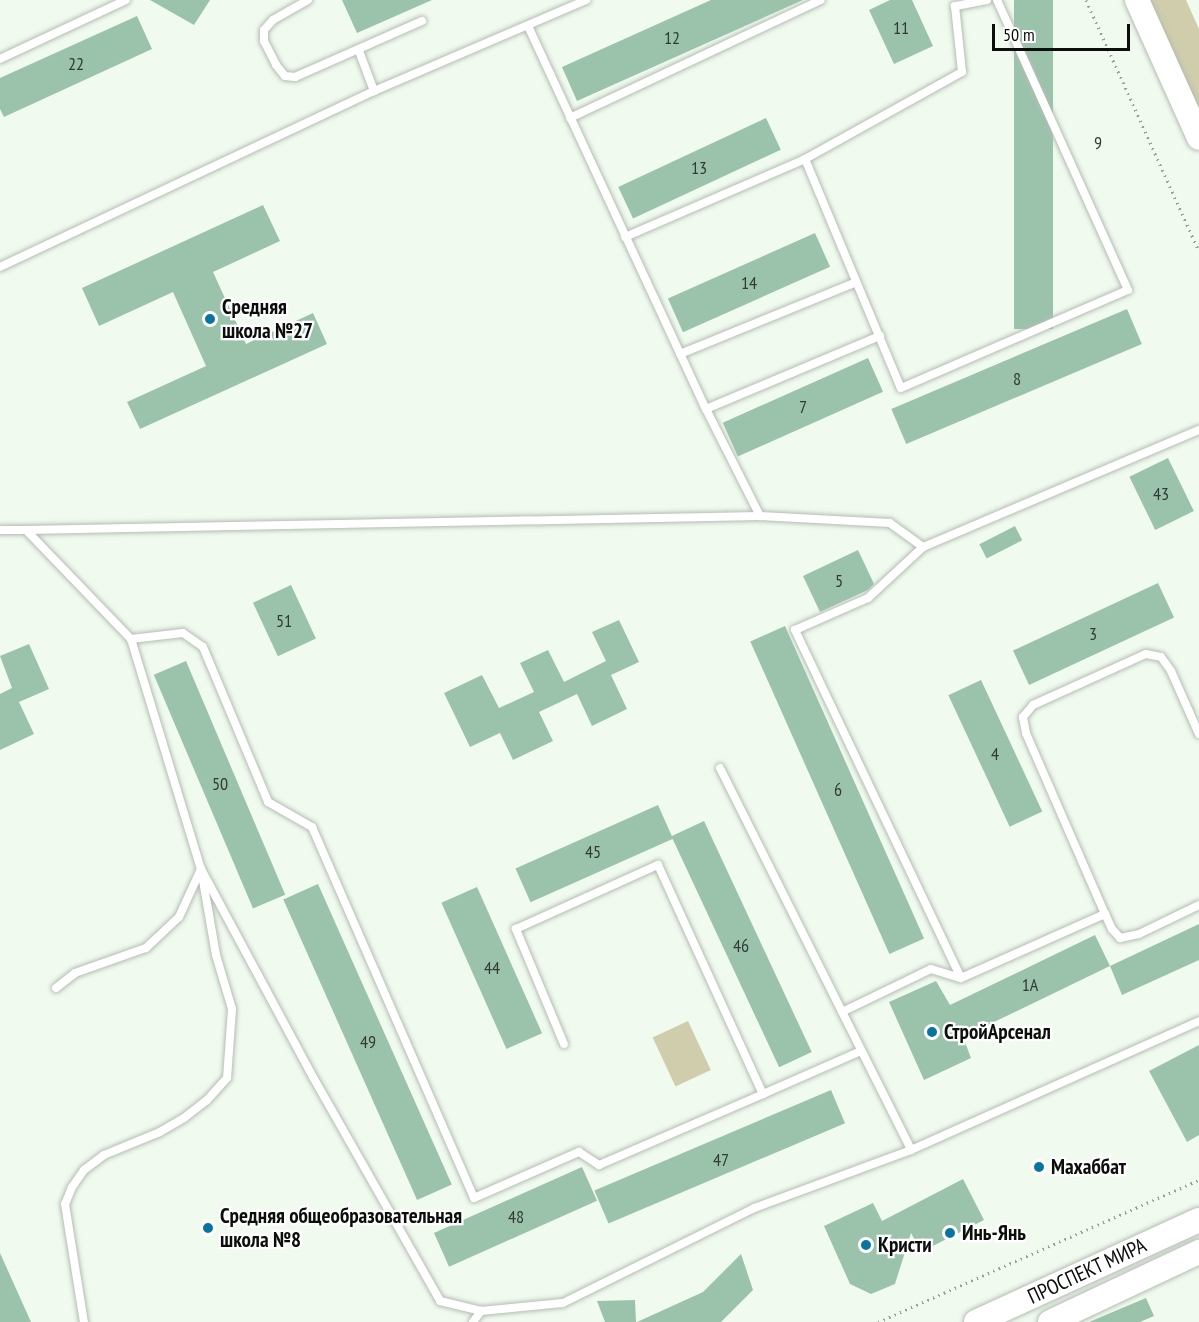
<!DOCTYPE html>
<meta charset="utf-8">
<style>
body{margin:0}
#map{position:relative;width:1199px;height:1322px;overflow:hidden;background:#f0faef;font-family:"PT Sans Narrow",sans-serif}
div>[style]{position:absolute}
.green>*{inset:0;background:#d0cdac;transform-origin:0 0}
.building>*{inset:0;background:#9bc3ac;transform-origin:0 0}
.path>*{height:3px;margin-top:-1.5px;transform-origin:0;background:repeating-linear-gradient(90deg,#99a098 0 1.5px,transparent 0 6px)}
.roads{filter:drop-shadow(0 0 2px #b4bdb2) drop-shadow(0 0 2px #b4bdb2)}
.lane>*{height:8px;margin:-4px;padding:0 4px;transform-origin:4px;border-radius:4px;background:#fff}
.secondary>*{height:24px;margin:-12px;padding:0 12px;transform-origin:12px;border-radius:12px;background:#fff}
.dots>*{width:16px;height:16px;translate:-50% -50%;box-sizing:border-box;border:3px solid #fff;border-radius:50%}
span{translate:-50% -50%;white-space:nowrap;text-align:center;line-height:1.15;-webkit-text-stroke:4.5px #fff;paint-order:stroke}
.number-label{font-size:18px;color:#2f3b33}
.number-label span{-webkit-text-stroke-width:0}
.poi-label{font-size:21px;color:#0b0e0b;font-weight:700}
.left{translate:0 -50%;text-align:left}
.street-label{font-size:21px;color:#0b0e0b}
.scale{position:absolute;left:992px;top:24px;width:138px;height:27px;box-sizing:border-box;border:3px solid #0b0e0b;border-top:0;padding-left:8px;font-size:18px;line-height:21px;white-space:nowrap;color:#0b0e0b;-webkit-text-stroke:4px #fff;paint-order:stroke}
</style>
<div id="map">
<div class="green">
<i style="clip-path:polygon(1150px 0,1186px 0,1199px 29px,1199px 108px)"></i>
<i style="left:688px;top:1021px;width:54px;height:39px;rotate:65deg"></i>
</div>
<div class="building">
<i style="clip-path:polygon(150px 0,210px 0,194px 25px)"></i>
<i style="clip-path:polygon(342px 0,432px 0,357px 33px)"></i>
<i style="clip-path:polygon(711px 0,803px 0,577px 101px,562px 67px)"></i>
<i style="clip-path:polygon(890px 0,912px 0,933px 46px,894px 64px,869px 10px)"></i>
<i style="left:1014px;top:0;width:39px;height:329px"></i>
<i style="clip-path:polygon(137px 16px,152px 49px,4px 117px,0 109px,0 78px)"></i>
<i style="left:766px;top:118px;width:35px;height:163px;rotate:65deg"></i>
<i style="clip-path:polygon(263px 205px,280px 241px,213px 272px,246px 344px,313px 313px,327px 344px,140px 429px,127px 402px,206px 366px,173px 292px,99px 326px,82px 288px)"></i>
<i style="left:815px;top:233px;width:37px;height:161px;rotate:66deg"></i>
<i style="left:1127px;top:309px;width:38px;height:256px;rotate:67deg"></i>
<i style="left:868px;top:358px;width:37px;height:159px;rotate:66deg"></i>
<i style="left:1168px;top:458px;width:59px;height:43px;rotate:64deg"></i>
<i style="left:1015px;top:526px;width:16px;height:40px;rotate:63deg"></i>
<i style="clip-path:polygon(858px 550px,874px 584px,868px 590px,820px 612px,803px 576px)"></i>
<i style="left:1158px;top:583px;width:38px;height:160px;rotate:65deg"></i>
<i style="left:291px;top:585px;width:59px;height:42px;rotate:65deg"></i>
<i style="clip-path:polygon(619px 620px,639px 662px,611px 675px,627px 709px,592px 726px,577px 694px,539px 712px,553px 741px,513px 760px,500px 733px,470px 747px,444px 693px,482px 675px,499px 708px,534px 692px,520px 663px,548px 650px,564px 682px,606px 661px,592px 632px)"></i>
<i style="left:785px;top:626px;width:342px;height:38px;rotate:66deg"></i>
<i style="clip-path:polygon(29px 644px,49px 689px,19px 702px,34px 734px,0 750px,0 694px,12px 688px,0 656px)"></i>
<i style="left:186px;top:661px;width:254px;height:35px;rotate:67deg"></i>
<i style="left:981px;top:680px;width:145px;height:36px;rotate:65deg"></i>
<i style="left:658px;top:805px;width:37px;height:156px;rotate:66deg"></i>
<i style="left:704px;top:821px;width:255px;height:36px;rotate:65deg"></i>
<i style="left:318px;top:884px;width:329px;height:38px;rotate:66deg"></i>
<i style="left:477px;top:887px;width:160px;height:39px;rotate:66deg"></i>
<i style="clip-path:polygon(1199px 924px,1199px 960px,1122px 995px,1110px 966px)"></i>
<i style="clip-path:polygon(1095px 935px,1110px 966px,963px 1037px,971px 1058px,924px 1080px,889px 1002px,936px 981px,950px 1005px)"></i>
<i style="clip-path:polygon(1199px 1045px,1199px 1135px,1187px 1142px,1149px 1071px)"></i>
<i style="left:831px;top:1090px;width:36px;height:257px;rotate:67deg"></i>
<i style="left:582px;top:1167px;width:37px;height:162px;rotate:66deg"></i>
<i style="clip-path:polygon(963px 1179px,984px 1220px,921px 1252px,911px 1233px,895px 1284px,871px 1294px,850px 1284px,824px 1226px,873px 1203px,882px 1221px)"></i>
<i style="clip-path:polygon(0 1253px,31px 1322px,0 1322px)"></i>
<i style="clip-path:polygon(741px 1254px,753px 1290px,721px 1322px,637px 1322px,703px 1292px)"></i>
<i style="clip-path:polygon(1146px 1298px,1154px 1316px,1140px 1322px,1089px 1322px)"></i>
<i style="clip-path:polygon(635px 1300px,636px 1322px,605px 1322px,597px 1301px)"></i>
</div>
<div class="path">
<i style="left:1086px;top:0;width:276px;rotate:65.8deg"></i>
<i style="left:878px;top:1322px;width:351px;rotate:-23.9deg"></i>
</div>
<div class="roads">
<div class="lane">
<i style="left:308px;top:0;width:40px;rotate:150.3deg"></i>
<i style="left:273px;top:20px;width:13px;rotate:132deg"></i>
<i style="left:264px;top:30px;width:11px;rotate:90deg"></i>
<i style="left:264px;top:41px;width:27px;rotate:63deg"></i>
<i style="left:276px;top:65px;width:14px;rotate:51deg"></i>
<i style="left:285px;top:76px;width:10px;rotate:6deg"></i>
<i style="left:295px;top:77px;width:139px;rotate:-23.8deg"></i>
<i style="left:987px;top:0;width:33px;rotate:169deg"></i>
<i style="left:955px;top:6px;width:66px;rotate:83.9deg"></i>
<i style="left:962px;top:72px;width:179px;rotate:151deg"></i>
<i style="left:805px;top:159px;width:248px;rotate:67.3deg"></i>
<i style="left:901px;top:388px;width:247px;rotate:-23.4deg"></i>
<i style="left:1128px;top:290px;width:318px;rotate:-114.3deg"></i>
<i style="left:528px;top:26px;width:422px;rotate:65.1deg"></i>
<i style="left:706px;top:409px;width:120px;rotate:63.2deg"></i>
<i style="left:359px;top:51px;width:43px;rotate:69.4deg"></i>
<i style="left:0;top:59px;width:139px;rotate:-25.1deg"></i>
<i style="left:570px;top:118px;width:277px;rotate:-25.2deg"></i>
<i style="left:625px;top:237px;width:196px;rotate:-23.4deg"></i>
<i style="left:0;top:267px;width:413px;rotate:-25.2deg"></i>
<i style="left:374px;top:91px;width:231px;rotate:-23.2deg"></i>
<i style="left:680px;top:354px;width:190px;rotate:-22.2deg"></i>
<i style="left:706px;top:409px;width:189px;rotate:-22.8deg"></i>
<i style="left:0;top:530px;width:26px"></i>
<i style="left:26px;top:530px;width:151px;rotate:46.1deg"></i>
<i style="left:131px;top:639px;width:240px;rotate:73.1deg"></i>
<i style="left:201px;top:869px;width:236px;rotate:61.7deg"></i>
<i style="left:313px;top:1077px;width:257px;rotate:60.4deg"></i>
<i style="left:440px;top:1301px;width:42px;rotate:13.7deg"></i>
<i style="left:481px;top:1311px;width:82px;rotate:-5.6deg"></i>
<i style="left:563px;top:1303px;width:213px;rotate:-26.4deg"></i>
<i style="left:754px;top:1208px;width:167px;rotate:-20.3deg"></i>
<i style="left:911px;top:1150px;width:316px;rotate:-24.1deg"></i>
<i style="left:26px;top:530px;width:734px;rotate:-1.09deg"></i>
<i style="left:760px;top:516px;width:130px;rotate:3.1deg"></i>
<i style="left:890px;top:523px;width:41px;rotate:36deg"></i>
<i style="left:131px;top:639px;width:52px;rotate:-6.6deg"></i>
<i style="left:183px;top:633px;width:24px;rotate:35deg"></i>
<i style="left:203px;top:647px;width:168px;rotate:67.2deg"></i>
<i style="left:268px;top:802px;width:51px;rotate:29.6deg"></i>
<i style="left:312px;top:827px;width:405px;rotate:66.4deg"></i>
<i style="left:474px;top:1198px;width:115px;rotate:-23.7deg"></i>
<i style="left:579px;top:1152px;width:24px;rotate:33deg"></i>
<i style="left:599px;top:1165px;width:179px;rotate:-23.4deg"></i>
<i style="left:720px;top:768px;width:427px;rotate:63.4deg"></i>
<i style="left:1105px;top:914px;width:17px;rotate:65deg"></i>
<i style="left:1112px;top:929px;width:12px;rotate:48deg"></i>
<i style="left:1120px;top:938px;width:19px;rotate:-12deg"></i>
<i style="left:1139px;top:934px;width:67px;rotate:-25.8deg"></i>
<i style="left:961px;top:978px;width:386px;rotate:-115.5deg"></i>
<i style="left:795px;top:630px;width:80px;rotate:-23.7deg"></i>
<i style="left:868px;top:598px;width:75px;rotate:-42.8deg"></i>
<i style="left:923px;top:547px;width:300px;rotate:-23deg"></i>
<i style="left:56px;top:988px;width:24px;rotate:-38deg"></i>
<i style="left:75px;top:973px;width:75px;rotate:-19.4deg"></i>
<i style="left:146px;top:948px;width:45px;rotate:-43.2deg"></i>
<i style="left:179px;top:917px;width:53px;rotate:-65.4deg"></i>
<i style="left:201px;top:869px;width:87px;rotate:80.1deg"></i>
<i style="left:216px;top:955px;width:56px;rotate:73.5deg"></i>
<i style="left:232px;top:1009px;width:69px;rotate:94.1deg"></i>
<i style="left:227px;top:1078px;width:30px;rotate:132deg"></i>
<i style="left:207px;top:1100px;width:29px;rotate:142deg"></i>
<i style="left:184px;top:1118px;width:28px;rotate:150deg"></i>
<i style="left:160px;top:1132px;width:61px;rotate:157.7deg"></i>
<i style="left:104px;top:1155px;width:25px;rotate:143deg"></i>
<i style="left:84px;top:1170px;width:21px;rotate:125deg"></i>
<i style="left:72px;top:1187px;width:18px;rotate:112deg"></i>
<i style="left:65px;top:1204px;width:120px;rotate:80.9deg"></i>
<i style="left:842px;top:1012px;width:99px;rotate:-25.8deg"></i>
<i style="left:931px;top:969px;width:31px;rotate:17deg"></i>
<i style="left:961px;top:978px;width:158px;rotate:-24deg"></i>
<i style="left:1105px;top:914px;width:197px;rotate:-113.6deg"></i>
<i style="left:1026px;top:733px;width:16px;rotate:-101deg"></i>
<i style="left:1023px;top:717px;width:16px;rotate:-50deg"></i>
<i style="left:1033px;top:705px;width:124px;rotate:-24.3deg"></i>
<i style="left:1146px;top:654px;width:15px;rotate:11deg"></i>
<i style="left:1161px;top:657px;width:17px;rotate:54deg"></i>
<i style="left:1171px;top:671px;width:69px;rotate:66deg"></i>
<i style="left:564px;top:1044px;width:125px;rotate:-112.7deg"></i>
<i style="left:516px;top:929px;width:156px;rotate:-24.3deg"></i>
<i style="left:658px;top:865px;width:252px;rotate:65.4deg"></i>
<i style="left:763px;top:1094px;width:107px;rotate:-23.7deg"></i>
<i style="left:473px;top:1322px;width:14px;rotate:-54deg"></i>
</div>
<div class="secondary">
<i style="left:1137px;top:0;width:151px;rotate:65.8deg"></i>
<i style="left:976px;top:1322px;width:245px;rotate:-24.6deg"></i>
<i style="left:1050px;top:1322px;width:165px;rotate:-25.2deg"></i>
</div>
</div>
<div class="dots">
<i style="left:210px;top:319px;background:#0974a0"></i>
<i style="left:932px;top:1032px;background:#0974a0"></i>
<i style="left:1039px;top:1167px;background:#0974a0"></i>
<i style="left:208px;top:1228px;background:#0974a0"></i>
<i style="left:950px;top:1233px;background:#0974a0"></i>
<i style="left:866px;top:1245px;background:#0974a0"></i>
</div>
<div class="number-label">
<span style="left:901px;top:28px">11</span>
<span style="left:672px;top:38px">12</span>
<span style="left:76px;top:64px">22</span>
<span style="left:1098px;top:143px">9</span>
<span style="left:699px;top:168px">13</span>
<span style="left:749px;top:283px">14</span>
<span style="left:1017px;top:379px">8</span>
<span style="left:803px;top:407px">7</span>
<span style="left:1161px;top:494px">43</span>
<span style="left:839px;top:581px">5</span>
<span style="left:284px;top:621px">51</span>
<span style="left:1093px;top:634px">3</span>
<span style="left:995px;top:754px">4</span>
<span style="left:220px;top:784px">50</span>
<span style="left:838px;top:790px">6</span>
<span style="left:593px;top:852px">45</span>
<span style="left:741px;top:946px">46</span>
<span style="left:492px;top:968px">44</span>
<span style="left:1030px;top:985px">1А</span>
<span style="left:368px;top:1042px">49</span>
<span style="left:721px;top:1160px">47</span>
<span style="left:516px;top:1217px">48</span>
</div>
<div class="poi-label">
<span class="left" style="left:222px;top:319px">Средняя<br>школа №27</span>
<span class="left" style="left:944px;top:1032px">СтройАрсенал</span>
<span class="left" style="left:1051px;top:1167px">Махаббат</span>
<span class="left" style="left:220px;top:1228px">Средняя общеобразовательная<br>школа №8</span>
<span class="left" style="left:962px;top:1233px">Инь-Янь</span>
<span class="left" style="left:878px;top:1245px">Кристи</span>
</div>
<div class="street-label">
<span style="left:1087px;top:1271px;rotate:-25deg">ПРОСПЕКТ МИРА</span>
</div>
<div class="scale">50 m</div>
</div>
